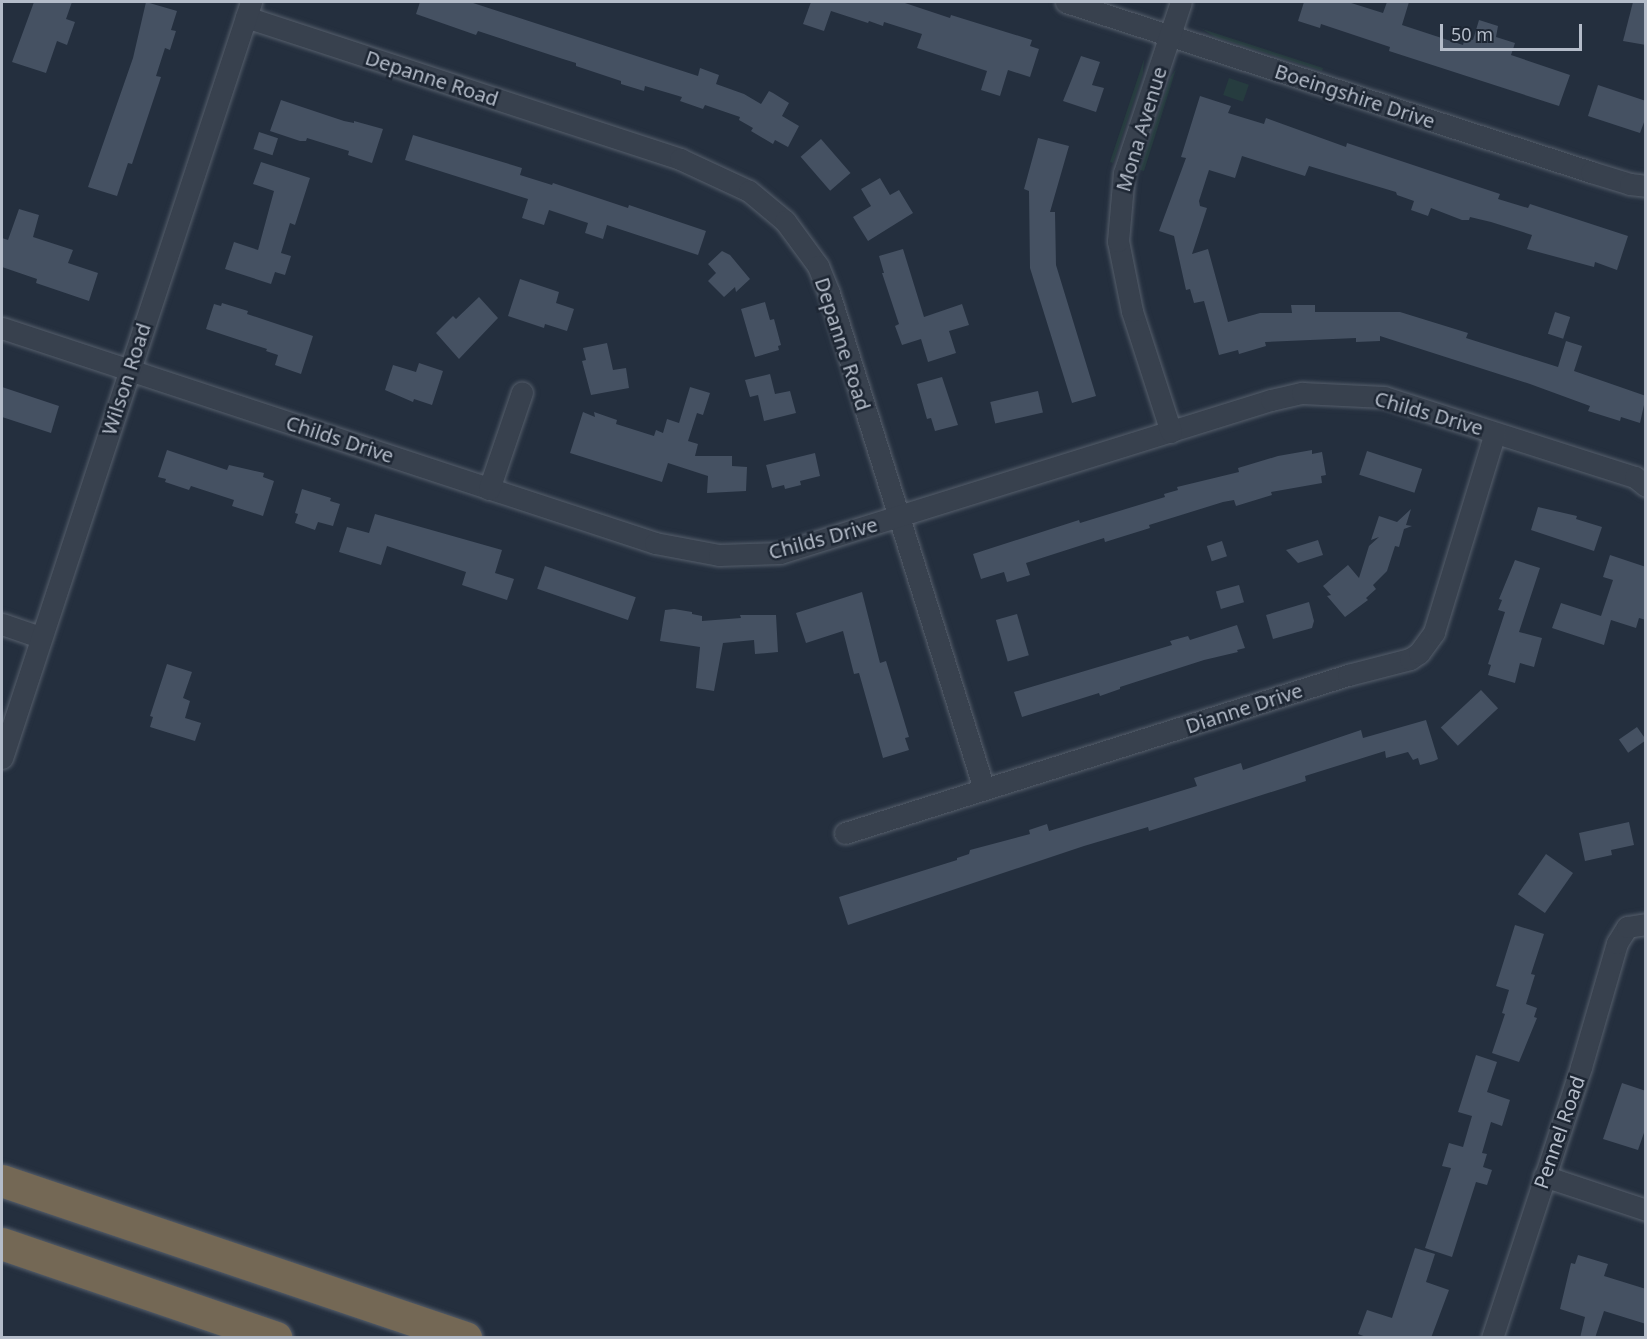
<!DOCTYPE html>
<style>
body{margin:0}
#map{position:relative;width:1647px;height:1339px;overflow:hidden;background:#242f3e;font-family:"Noto Sans",sans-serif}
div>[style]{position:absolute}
.green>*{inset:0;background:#263c3f;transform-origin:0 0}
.building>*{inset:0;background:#455162;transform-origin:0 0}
.roads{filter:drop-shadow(0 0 2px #565f6c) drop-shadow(0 0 2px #565f6c)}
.minor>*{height:21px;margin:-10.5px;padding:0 10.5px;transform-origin:10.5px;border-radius:10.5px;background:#38414e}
.highway>*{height:32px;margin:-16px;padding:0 16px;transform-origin:16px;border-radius:16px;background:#746855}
span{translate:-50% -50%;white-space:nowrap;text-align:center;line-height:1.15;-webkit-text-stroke:5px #1d2633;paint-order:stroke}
.street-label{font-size:20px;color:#b4bcc9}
.frame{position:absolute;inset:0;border:3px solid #b4bcc9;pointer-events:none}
.scale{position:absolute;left:1440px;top:24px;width:142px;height:27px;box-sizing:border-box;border:3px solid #b4bcc9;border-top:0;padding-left:8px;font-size:18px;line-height:21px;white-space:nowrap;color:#b4bcc9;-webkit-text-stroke:4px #1d2633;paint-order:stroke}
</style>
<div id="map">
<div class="green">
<i style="clip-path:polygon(1202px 29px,1323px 68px,1322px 71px,1215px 37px)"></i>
<i style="clip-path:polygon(1144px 59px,1143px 73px,1113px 163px,1110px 162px)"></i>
<i style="clip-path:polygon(1176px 69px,1144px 171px,1140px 170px,1170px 78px)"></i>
<i style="left:1229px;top:78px;width:21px;height:18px;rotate:19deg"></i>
</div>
<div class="building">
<i style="clip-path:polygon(34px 2px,72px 2px,66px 19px,75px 22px,67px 45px,57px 41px,46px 73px,12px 62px)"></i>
<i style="clip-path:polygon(146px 2px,177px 11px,171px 30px,176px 31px,170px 50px,165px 48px,156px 76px,161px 77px,132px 164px,128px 163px,117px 196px,88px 187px,133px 58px)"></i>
<i style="clip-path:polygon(420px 2px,470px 2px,698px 76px,700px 68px,719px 75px,716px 84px,744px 94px,761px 104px,769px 91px,773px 93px,789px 103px,782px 116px,799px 126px,788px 147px,775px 140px,773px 144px,751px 131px,753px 128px,739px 120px,740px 117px,705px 105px,703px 109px,680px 101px,682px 97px,645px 86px,644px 91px,621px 84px,621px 81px,576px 66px,576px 63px,563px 59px,478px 31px,476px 35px,416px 14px)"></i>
<i style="clip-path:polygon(811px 2px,902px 2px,950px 18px,951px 15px,1032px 40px,1030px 46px,1039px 49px,1030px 77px,1008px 70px,1000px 96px,981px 90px,987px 71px,917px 48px,922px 34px,884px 22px,883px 26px,869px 21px,868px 23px,831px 11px,824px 31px,803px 24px)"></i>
<i style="clip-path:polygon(1304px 2px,1348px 2px,1383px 13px,1387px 2px,1409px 2px,1402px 25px,1463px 45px,1465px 37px,1473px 40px,1479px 20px,1498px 26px,1496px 37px,1515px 43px,1511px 55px,1570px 75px,1559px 106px,1389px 51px,1390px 47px,1321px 24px,1320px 28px,1298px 21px)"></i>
<i style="clip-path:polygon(1633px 2px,1646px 2px,1646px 45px,1623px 41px)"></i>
<i style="clip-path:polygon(1081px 56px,1100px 62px,1092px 85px,1104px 88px,1096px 112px,1063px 101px)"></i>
<i style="clip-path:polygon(1598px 85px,1646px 101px,1646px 117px,1640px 133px,1588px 116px)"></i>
<i style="clip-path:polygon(1200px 96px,1231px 106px,1228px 113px,1264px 124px,1266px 118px,1346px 147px,1347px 143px,1500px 194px,1498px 199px,1528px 208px,1530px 204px,1628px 236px,1617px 270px,1595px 262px,1594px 267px,1527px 249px,1532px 235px,1491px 222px,1470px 217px,1469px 220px,1462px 220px,1431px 208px,1428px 216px,1411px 210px,1414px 201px,1397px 195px,1396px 192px,1309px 166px,1305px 176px,1242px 156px,1235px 178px,1209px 170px,1199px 201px,1200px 206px,1207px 208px,1192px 254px,1208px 249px,1228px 322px,1260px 313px,1292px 313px,1291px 305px,1315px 305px,1315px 312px,1400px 312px,1468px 333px,1466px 338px,1558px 367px,1566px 341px,1582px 346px,1574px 371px,1646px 396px,1640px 423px,1621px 417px,1620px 421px,1588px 411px,1590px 406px,1530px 384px,1380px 336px,1380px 341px,1356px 342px,1356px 338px,1265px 342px,1266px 346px,1239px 354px,1238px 350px,1219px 355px,1204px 301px,1194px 303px,1190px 289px,1186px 290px,1174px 236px,1159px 231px,1186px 158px,1181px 157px)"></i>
<i style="clip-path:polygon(281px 100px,344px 121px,354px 123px,354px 121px,383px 129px,372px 163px,348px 155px,349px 151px,307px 138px,306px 141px,300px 141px,270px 131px)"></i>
<i style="left:259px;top:132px;width:20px;height:18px;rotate:18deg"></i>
<i style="clip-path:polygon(413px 135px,522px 168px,520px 175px,552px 185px,553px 183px,628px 208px,629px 205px,706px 231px,698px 255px,607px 225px,603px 239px,585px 233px,588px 223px,549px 210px,544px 225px,522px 218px,528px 199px,405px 160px)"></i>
<i style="clip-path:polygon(1038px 138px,1069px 146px,1050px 212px,1055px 212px,1056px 265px,1096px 396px,1072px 403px,1030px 268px,1029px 191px,1024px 189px)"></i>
<i style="left:821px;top:139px;width:45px;height:27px;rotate:49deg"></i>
<i style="clip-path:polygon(261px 162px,310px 178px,295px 225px,290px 223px,281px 253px,291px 256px,285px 275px,275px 272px,271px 284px,225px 269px,234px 242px,258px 250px,274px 191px,253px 184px)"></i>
<i style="clip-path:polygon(880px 178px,890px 195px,899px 190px,913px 213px,868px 241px,853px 217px,871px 206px,861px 189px)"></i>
<i style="clip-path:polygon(19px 209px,39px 215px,33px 237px,73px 250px,68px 263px,98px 273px,89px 301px,36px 283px,37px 279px,2px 267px,2px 238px,8px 240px)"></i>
<i style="clip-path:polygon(903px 249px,924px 317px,962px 304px,969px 325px,949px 331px,956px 353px,928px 362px,921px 339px,902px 345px,895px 326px,899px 324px,882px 273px,884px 273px,879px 256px)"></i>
<i style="clip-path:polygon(722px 251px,730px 255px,750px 279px,736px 292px,735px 287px,724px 297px,708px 281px,716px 273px,708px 264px)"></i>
<i style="clip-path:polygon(520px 279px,559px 292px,556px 303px,574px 309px,567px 331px,545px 324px,544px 328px,508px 316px)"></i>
<i style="clip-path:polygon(479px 297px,498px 318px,459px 359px,436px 333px,453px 316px,456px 319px)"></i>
<i style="clip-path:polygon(765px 302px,770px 320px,774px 319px,781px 345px,778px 346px,779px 350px,755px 357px,741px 309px)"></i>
<i style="clip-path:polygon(222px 303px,248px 311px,247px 314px,313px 336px,301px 374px,275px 365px,278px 355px,266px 351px,267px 349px,206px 329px,214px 304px,221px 306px)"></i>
<i style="left:1555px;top:312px;width:16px;height:23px;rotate:18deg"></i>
<i style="clip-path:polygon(607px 343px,613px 370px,626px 368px,629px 388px,591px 395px,582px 361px,586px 360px,583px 348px)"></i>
<i style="clip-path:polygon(419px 363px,443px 371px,432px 405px,414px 399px,413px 402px,385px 390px,393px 365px,416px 372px)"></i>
<i style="clip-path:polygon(770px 374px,775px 394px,790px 391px,796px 413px,764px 421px,758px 395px,750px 397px,745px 380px)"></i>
<i style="clip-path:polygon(942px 377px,958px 425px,935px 431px,931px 418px,927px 419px,917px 384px)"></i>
<i style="clip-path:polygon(2px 387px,59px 406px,51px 433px,2px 417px)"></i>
<i style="clip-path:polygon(690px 387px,710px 393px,703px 415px,697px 413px,688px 441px,698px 444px,695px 456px,732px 456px,732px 466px,747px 467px,746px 491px,707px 493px,708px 476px,668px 463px,662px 482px,570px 453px,583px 412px,595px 417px,594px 412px,617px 420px,616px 424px,654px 436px,656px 430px,663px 433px,667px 419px,679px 423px)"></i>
<i style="left:1038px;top:391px;width:22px;height:49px;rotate:77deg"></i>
<i style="clip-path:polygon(167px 450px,227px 470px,229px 465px,264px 473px,263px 477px,274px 481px,263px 516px,232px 506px,234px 500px,191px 486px,189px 490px,165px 482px,166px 479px,158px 477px)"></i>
<i style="clip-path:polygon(1312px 450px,1312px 454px,1322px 452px,1326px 475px,1321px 476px,1322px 483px,1271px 492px,1272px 495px,1236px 506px,1234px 500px,1223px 502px,1149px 525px,1150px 528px,1105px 542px,1104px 538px,1026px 563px,1030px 575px,1007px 582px,1004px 572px,981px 579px,973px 554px,1079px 520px,1080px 523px,1165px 497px,1164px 494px,1178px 490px,1177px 487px,1239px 472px,1238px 468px,1278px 456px)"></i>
<i style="left:1367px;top:451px;width:58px;height:25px;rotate:18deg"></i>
<i style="clip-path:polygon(815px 453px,820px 476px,800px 481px,801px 485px,785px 489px,784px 485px,772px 488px,766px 465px)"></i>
<i style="clip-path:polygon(302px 489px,331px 498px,330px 501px,340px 504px,333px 526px,318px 522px,315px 530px,295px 523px,298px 514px,295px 513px)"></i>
<i style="clip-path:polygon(1538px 507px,1577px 516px,1576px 519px,1602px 527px,1594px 551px,1531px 530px)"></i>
<i style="clip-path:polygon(1411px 509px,1406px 525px,1412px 526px,1404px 529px,1399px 547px,1395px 546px,1387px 571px,1373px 585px,1376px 589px,1366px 598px,1368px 600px,1345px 617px,1327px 596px,1331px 595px,1323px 586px,1348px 565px,1359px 578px,1369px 546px,1379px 537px,1371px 540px,1379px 516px,1397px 522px)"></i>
<i style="clip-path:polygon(375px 514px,502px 550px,495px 573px,514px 579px,507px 600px,462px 585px,466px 572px,387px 546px,381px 565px,339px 552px,347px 527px,369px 533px)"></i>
<i style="clip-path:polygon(1318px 540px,1323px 555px,1298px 563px,1286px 550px)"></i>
<i style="left:1222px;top:541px;width:16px;height:16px;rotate:72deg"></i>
<i style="clip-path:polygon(1610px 555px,1646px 567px,1646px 620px,1639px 618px,1636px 628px,1611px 620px,1604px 645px,1552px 628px,1561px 603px,1601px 616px,1613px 580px,1603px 577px)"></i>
<i style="clip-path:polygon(1515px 560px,1540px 568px,1519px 632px,1542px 638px,1534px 667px,1520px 663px,1515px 683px,1488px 675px,1491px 665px,1488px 664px,1505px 612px,1498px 610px,1502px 600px,1499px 599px)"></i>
<i style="left:545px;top:566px;width:96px;height:24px;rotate:19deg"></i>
<i style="left:1239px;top:585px;width:18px;height:24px;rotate:74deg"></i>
<i style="clip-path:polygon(862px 592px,880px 663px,886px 661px,909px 737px,905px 738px,909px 750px,883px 758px,859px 673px,854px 674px,843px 631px,806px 643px,796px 613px)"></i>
<i style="clip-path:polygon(1309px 602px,1314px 621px,1312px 628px,1273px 639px,1266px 615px)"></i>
<i style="clip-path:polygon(674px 609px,692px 612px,692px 614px,702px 616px,702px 621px,741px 618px,740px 615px,776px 615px,778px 652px,755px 654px,754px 640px,723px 643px,714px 691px,696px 688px,700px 647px,660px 641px,665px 610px)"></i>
<i style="left:1017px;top:614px;width:43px;height:22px;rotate:74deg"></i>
<i style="clip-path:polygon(1237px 625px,1245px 648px,1237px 650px,1238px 652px,1204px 660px,1120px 687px,1120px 689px,1100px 696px,1099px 693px,1022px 717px,1014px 692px,1172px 645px,1170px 641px,1188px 636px,1190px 640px)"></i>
<i style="clip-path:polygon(167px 664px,192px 672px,183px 698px,190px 701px,185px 718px,201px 723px,195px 741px,150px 727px,153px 717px,150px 716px)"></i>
<i style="left:1481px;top:690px;width:25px;height:55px;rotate:47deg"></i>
<i style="clip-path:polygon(1426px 720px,1438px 759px,1434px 761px,1420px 765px,1418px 758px,1413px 760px,1408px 752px,1386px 758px,1385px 751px,1305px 776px,1306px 781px,1149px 831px,1148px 827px,1084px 846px,848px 925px,839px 897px,957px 860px,957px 858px,969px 854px,970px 850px,1030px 834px,1029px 830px,1047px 824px,1049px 831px,1158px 798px,1197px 786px,1194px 778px,1241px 763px,1243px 770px,1361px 730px,1363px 738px)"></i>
<i style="left:1637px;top:727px;width:16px;height:22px;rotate:55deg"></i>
<i style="clip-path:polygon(1629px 822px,1634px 845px,1611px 850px,1612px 855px,1585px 861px,1579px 833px)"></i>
<i style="left:1546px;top:854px;width:33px;height:49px;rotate:35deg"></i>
<i style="clip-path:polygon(1515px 925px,1544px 934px,1531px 974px,1535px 975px,1526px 1004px,1537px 1008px,1534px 1017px,1537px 1018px,1519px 1062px,1492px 1053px,1505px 1014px,1502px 1013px,1509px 990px,1496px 986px)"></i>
<i style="clip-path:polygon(1476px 1055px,1497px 1062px,1487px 1092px,1510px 1100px,1502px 1126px,1491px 1122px,1482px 1153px,1487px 1154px,1483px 1167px,1492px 1170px,1487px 1185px,1476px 1182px,1452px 1257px,1425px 1248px,1451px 1168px,1442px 1166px,1449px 1143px,1463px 1147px,1472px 1116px,1458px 1112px)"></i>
<i style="clip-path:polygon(1622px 1083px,1646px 1091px,1646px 1127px,1638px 1150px,1603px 1139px)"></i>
<i style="clip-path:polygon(1415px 1248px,1435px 1254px,1426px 1282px,1449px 1290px,1431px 1338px,1369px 1338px,1358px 1334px,1367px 1310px,1392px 1318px)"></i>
<i style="clip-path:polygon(1578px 1255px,1608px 1264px,1604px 1276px,1646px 1289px,1646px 1324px,1604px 1311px,1595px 1338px,1580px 1338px,1585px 1317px,1560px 1309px,1571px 1263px,1575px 1264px)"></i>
</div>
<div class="roads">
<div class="minor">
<i style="left:1066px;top:2px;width:552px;rotate:17.94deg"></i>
<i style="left:1591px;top:172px;width:41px;rotate:17.1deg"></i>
<i style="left:1630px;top:184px;width:16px;rotate:7deg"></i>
<i style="left:246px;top:17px;width:457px;rotate:18.1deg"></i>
<i style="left:680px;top:159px;width:76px;rotate:24.9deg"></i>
<i style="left:749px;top:191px;width:47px;rotate:39.8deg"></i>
<i style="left:785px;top:221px;width:56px;rotate:53.7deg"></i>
<i style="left:818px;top:266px;width:29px;rotate:68deg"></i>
<i style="left:829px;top:293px;width:520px;rotate:72.65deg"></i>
<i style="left:2px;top:328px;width:687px;rotate:18.22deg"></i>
<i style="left:655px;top:543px;width:65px;rotate:10.6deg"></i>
<i style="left:719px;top:555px;width:61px;rotate:-1.9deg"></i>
<i style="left:780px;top:553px;width:514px;rotate:-17.31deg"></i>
<i style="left:1271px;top:400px;width:32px;rotate:-13deg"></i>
<i style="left:1302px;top:393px;width:82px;rotate:2.8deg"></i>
<i style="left:1384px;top:397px;width:263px;rotate:17.7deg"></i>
<i style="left:1635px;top:477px;width:14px;rotate:39deg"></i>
<i style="left:1171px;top:432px;width:127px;rotate:-107.9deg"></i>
<i style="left:1132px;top:311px;width:71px;rotate:-101.3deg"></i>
<i style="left:1118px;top:241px;width:68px;rotate:-85deg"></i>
<i style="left:1124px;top:173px;width:180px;rotate:-71.6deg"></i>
<i style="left:489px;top:489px;width:102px;rotate:-71.2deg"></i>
<i style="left:2px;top:624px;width:40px;rotate:18.9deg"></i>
<i style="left:2px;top:758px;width:796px;rotate:-71.77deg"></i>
<i style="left:845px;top:833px;width:527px;rotate:-17.44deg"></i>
<i style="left:1348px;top:675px;width:64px;rotate:-14.5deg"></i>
<i style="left:1410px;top:659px;width:11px;rotate:-34deg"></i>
<i style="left:1419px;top:653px;width:26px;rotate:-54deg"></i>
<i style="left:1434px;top:632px;width:208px;rotate:-73deg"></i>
<i style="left:1544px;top:1176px;width:108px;rotate:18.4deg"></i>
<i style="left:1492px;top:1338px;width:285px;rotate:-71.8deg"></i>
<i style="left:1581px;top:1067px;width:129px;rotate:-73.8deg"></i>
<i style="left:1617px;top:943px;width:19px;rotate:-58deg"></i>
<i style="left:1627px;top:927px;width:19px;rotate:-9deg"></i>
</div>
<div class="highway">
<i style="left:2px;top:1181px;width:490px;rotate:18.7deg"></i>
<i style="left:2px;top:1244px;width:290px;rotate:18.9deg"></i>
</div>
</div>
<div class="street-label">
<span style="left:432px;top:78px;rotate:18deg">Depanne Road</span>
<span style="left:1355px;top:96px;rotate:18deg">Boeingshire Drive</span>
<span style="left:1141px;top:129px;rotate:-73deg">Mona Avenue</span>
<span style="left:843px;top:344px;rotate:72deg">Depanne Road</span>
<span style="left:126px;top:379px;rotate:-72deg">Wilson Road</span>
<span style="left:1429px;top:413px;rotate:16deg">Childs Drive</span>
<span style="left:340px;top:439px;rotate:18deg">Childs Drive</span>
<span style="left:823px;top:538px;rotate:-15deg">Childs Drive</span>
<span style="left:1244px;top:708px;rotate:-18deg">Dianne Drive</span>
<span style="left:1559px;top:1132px;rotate:-71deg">Pennel Road</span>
</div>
<div class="frame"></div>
<div class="scale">50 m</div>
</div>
